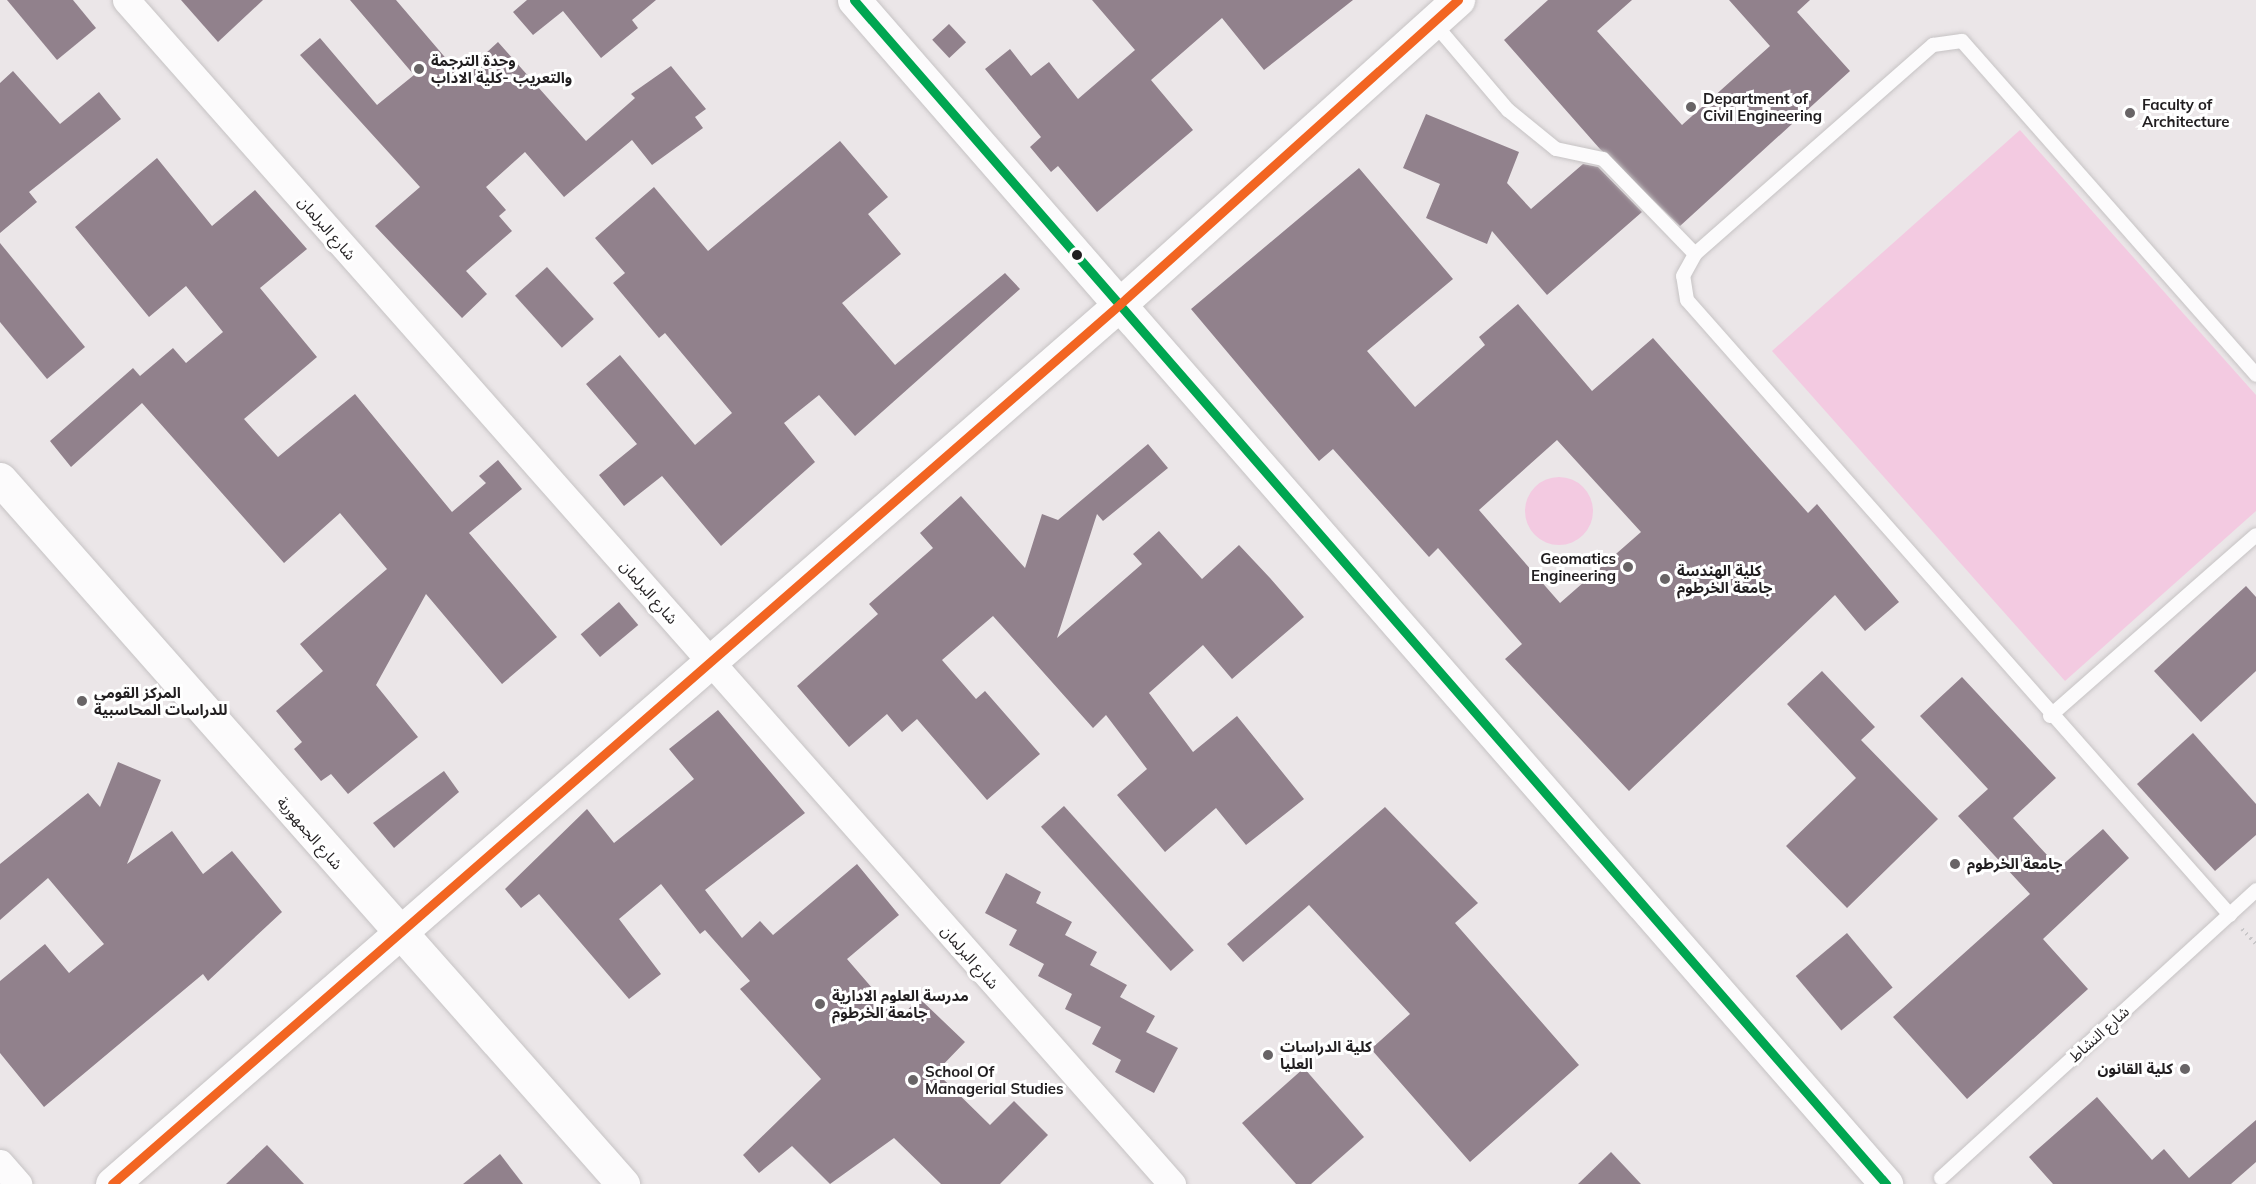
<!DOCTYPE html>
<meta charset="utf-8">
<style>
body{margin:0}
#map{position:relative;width:2256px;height:1184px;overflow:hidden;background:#ebe6e8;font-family:Mulish,"Noto Sans Arabic",sans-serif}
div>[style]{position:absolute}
.green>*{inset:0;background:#f3cae1}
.round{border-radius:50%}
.building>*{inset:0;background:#91818c;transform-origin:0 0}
.path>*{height:4px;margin-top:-2px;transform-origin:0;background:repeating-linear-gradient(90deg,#c8c6c8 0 1.5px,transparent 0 6px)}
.roads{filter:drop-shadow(0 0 2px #c6c3c4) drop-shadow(0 0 2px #c6c3c4)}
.lane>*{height:14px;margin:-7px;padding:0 7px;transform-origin:7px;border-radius:7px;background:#fcfbfc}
.street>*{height:27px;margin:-13.5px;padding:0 13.5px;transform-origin:13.5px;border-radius:13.5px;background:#fcfbfc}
.secondary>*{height:33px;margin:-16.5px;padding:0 16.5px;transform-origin:16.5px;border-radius:16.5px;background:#fcfbfc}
.bus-1>*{height:9px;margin:-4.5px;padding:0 4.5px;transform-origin:4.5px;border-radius:4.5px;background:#00a651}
.bus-2>*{height:9px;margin:-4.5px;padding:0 4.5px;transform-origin:4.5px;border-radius:4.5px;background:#f26522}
.dots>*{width:16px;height:16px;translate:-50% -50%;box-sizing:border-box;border:3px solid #fff;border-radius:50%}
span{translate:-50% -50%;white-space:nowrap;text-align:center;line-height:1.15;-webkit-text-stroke:6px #fff;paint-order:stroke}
.poi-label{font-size:15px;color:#211e20;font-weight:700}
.left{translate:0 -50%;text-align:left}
.right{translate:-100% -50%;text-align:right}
.street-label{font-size:15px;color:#211e20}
</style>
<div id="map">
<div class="green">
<i style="clip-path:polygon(2020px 130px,2256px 395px,2256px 511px,2065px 681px,1772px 351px)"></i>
<i class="round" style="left:1525px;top:477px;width:68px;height:68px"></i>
</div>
<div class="building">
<i style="clip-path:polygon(7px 0,73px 0,96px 28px,57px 60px)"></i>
<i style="clip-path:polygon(181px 0,263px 0,218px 42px)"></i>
<i style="clip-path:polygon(350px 0,396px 0,461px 76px,498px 42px,586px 141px,635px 98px,631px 94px,671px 66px,706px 109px,695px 117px,703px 128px,652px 165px,632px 140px,564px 197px,525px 152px,486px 187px,506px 210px,499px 216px,512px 231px,466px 271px,487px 294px,462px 318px,375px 226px,420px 187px,300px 55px,320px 38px,377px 105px,414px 75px)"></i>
<i style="clip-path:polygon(527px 0,656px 0,632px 20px,638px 28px,601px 58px,563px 11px,533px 35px,513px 12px)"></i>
<i style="clip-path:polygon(1092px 0,1353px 0,1264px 70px,1222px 18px,1151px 80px,1193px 130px,1097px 212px,1058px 166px,1051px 172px,1030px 147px,1041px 137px,985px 69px,1010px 49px,1031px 76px,1049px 62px,1078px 99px,1135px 50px)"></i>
<i style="clip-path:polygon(1548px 0,1632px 0,1597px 31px,1682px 125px,1770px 46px,1729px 0,1810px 0,1797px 12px,1850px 71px,1680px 226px,1600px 149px,1504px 40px)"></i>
<i style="left:949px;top:24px;width:25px;height:23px;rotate:47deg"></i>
<i style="clip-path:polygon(13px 71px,60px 124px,99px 92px,121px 119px,29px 192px,37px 202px,0 233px,0 83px)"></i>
<i style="clip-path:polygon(1426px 114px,1519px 152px,1507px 183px,1531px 209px,1583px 164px,1598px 167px,1642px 212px,1547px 295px,1492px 231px,1487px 244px,1426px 218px,1440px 184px,1403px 168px)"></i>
<i style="clip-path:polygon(840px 141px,888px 197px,868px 214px,901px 254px,842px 303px,895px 365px,1005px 273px,1020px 289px,855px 436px,819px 395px,784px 423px,815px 462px,721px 546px,662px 476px,624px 506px,599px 475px,637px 444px,586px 384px,620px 355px,695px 445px,732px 413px,665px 333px,659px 338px,613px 283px,625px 273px,595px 238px,654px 187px,708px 251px)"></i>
<i style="clip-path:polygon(157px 158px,212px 226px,255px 190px,307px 249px,260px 288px,317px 357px,244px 419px,278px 457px,355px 394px,452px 512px,486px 483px,479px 476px,498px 460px,522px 489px,469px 533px,557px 637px,502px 684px,426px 594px,376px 685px,418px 737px,348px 794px,331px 774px,321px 781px,294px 749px,302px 742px,276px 711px,323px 671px,300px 644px,387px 569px,340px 513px,284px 563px,142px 403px,71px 467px,50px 441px,133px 368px,140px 376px,173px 348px,186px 363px,223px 332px,186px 286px,149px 317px,75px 227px)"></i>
<i style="clip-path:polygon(evenodd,1359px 168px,1453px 279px,1367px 351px,1415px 407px,1485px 345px,1479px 337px,1518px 304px,1592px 391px,1653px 338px,1808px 513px,1817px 504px,1899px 602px,1865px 631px,1835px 595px,1629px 791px,1505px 659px,1522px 644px,1438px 548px,1429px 557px,1333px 449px,1319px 461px,1191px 309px,1359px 168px,1557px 440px,1641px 532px,1560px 603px,1479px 510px,1557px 440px)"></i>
<i style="clip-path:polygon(0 243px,85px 347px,47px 379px,0 322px)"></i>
<i style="left:547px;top:267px;width:70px;height:43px;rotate:48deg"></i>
<i style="clip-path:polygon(1148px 444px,1168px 468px,1103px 521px,1097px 514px,1057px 638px,1142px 564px,1133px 554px,1159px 531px,1202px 579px,1239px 545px,1270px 578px,1304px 617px,1232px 679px,1203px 645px,1149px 693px,1193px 752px,1237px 716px,1304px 799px,1246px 845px,1216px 808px,1165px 852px,1117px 795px,1147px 769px,1106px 715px,1093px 728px,993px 616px,942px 660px,976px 699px,985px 691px,1040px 754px,987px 800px,917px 719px,902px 732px,887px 714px,849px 747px,797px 686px,878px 614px,869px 604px,933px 548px,920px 533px,961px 496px,1025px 568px,1042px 514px,1058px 520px)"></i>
<i style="clip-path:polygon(2246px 586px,2256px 597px,2256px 671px,2201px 722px,2154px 671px)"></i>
<i style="left:619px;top:602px;width:30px;height:50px;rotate:50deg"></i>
<i style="clip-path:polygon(1822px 671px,1875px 727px,1861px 740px,1938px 819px,1847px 908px,1786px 846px,1856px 778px,1787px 704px)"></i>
<i style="clip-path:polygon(1962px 677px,2056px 778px,2013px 818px,2059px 868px,2103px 829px,2129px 858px,2043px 939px,2088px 989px,1967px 1099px,1893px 1017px,2030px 894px,1958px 816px,1988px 789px,1920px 716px)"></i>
<i style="clip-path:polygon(718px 710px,805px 813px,705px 890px,742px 938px,760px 921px,773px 935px,857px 864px,899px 915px,847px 959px,899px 1019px,919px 998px,965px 1042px,936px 1072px,990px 1125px,1014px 1101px,1048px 1135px,1000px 1184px,941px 1184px,894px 1138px,830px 1184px,792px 1146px,759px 1173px,743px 1155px,821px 1079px,740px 989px,750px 981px,705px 930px,700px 934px,661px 884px,619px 919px,661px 974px,629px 999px,539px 894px,521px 908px,505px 889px,587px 809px,614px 843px,694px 779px,669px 749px)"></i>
<i style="clip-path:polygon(2193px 733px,2256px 804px,2256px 835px,2215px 871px,2137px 784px)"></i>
<i style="clip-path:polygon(118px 762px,161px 780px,127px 864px,172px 831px,203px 874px,232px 851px,282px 912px,208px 981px,203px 974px,44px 1107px,0 1053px,0 981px,45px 944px,69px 973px,104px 944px,48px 878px,0 920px,0 864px,88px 793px,100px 807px)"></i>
<i style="clip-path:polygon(444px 771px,459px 792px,394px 848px,373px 823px)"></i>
<i style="left:1064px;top:806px;width:194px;height:31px;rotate:48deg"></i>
<i style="clip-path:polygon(1385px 807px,1478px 903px,1455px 923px,1579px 1065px,1470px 1162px,1371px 1049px,1410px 1014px,1309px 905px,1243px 962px,1227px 944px)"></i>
<i style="clip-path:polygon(1006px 873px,1041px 892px,1036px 903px,1072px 922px,1065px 935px,1097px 952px,1090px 965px,1127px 985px,1120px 997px,1155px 1016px,1146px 1032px,1178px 1048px,1154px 1093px,1115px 1072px,1121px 1060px,1092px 1044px,1101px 1027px,1065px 1009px,1072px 994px,1038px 976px,1044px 964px,1009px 945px,1017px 930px,985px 913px)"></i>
<i style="left:1847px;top:933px;width:71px;height:67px;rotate:50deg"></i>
<i style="clip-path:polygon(1304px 1068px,1364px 1137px,1311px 1184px,1296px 1184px,1242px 1123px)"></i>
<i style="clip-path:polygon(2097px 1097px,2152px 1160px,2164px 1149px,2189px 1178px,2256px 1120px,2256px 1162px,2231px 1184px,2053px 1184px,2029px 1157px)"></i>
<i style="clip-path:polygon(267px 1145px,304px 1184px,226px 1184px)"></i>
<i style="clip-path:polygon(1611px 1152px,1641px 1184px,1578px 1184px)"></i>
<i style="clip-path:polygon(500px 1154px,523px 1184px,463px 1184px)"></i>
</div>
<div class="path">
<i style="left:2242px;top:929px;width:21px;rotate:47deg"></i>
</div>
<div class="roads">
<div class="lane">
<i style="left:1433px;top:22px;width:116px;rotate:49.6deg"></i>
<i style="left:1508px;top:110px;width:62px;rotate:39.1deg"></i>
<i style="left:1556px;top:149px;width:48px;rotate:12deg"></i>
<i style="left:1603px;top:159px;width:132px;rotate:45.9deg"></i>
<i style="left:2050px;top:716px;width:274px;rotate:-41.3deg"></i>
<i style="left:2230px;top:915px;width:820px;rotate:-131.44deg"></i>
<i style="left:1687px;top:300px;width:24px;rotate:-99deg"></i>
<i style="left:1683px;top:276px;width:25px;rotate:-61deg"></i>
<i style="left:1695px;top:254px;width:317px;rotate:-41.3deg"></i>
<i style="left:1933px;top:45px;width:29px;rotate:-8deg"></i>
<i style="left:1962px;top:41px;width:445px;rotate:48.6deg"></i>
<i style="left:1941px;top:1178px;width:427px;rotate:-42.4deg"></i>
</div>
<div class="street">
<i style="left:126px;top:0;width:1580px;rotate:48.54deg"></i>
<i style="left:0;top:1163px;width:28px;rotate:49deg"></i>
</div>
<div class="secondary">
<i style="left:854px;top:0;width:1571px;rotate:48.92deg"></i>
<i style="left:0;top:479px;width:941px;rotate:48.53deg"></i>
<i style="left:112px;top:1184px;width:1338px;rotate:-41.12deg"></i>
<i style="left:1120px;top:304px;width:455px;rotate:-42deg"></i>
</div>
</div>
<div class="bus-1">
<i style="left:854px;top:0;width:1571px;rotate:48.92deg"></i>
</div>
<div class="bus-2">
<i style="left:112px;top:1184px;width:1338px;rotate:-41.12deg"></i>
<i style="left:1120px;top:304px;width:455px;rotate:-42deg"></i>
</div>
<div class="dots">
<i style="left:419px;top:69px;background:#686466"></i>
<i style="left:1691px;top:107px;background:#686466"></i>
<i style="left:2130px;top:113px;background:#686466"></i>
<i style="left:1077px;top:255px;background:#211e20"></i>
<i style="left:1628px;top:567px;background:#686466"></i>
<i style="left:1665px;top:579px;background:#686466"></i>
<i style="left:82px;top:701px;background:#686466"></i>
<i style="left:1955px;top:864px;background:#686466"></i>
<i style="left:820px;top:1004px;background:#686466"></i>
<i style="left:1268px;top:1055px;background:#686466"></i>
<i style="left:2185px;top:1069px;background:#686466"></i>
<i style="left:913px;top:1080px;background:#686466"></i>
</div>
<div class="poi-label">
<span class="left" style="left:431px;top:69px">وحدة الترجمة<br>والتعريب -كلية الاداب</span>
<span class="left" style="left:1703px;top:107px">Department of<br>Civil Engineering</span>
<span class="left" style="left:2142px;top:113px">Faculty of<br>Architecture</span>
<span class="right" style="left:1616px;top:567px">Geomatics<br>Engineering</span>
<span class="left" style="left:1677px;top:579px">كلية الهندسة<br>جامعة الخرطوم</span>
<span class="left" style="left:94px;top:701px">المركز القومي<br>للدراسات المحاسبية</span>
<span class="left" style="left:1967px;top:864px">جامعة الخرطوم</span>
<span class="left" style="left:832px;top:1004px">مدرسة العلوم الادارية<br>جامعة الخرطوم</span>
<span class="left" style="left:1280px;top:1055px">كلية الدراسات<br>العليا</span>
<span class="right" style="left:2173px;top:1069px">كلية القانون</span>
<span class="left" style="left:925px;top:1080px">School Of<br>Managerial Studies</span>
</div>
<div class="street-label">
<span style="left:327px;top:228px;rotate:49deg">شارع البرلمان</span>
<span style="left:649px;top:592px;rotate:49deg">شارع البرلمان</span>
<span style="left:310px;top:833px;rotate:49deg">شارع الجمهورية</span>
<span style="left:970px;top:957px;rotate:49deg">شارع البرلمان</span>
<span style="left:2099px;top:1034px;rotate:-42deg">شارع النشاط</span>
</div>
</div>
